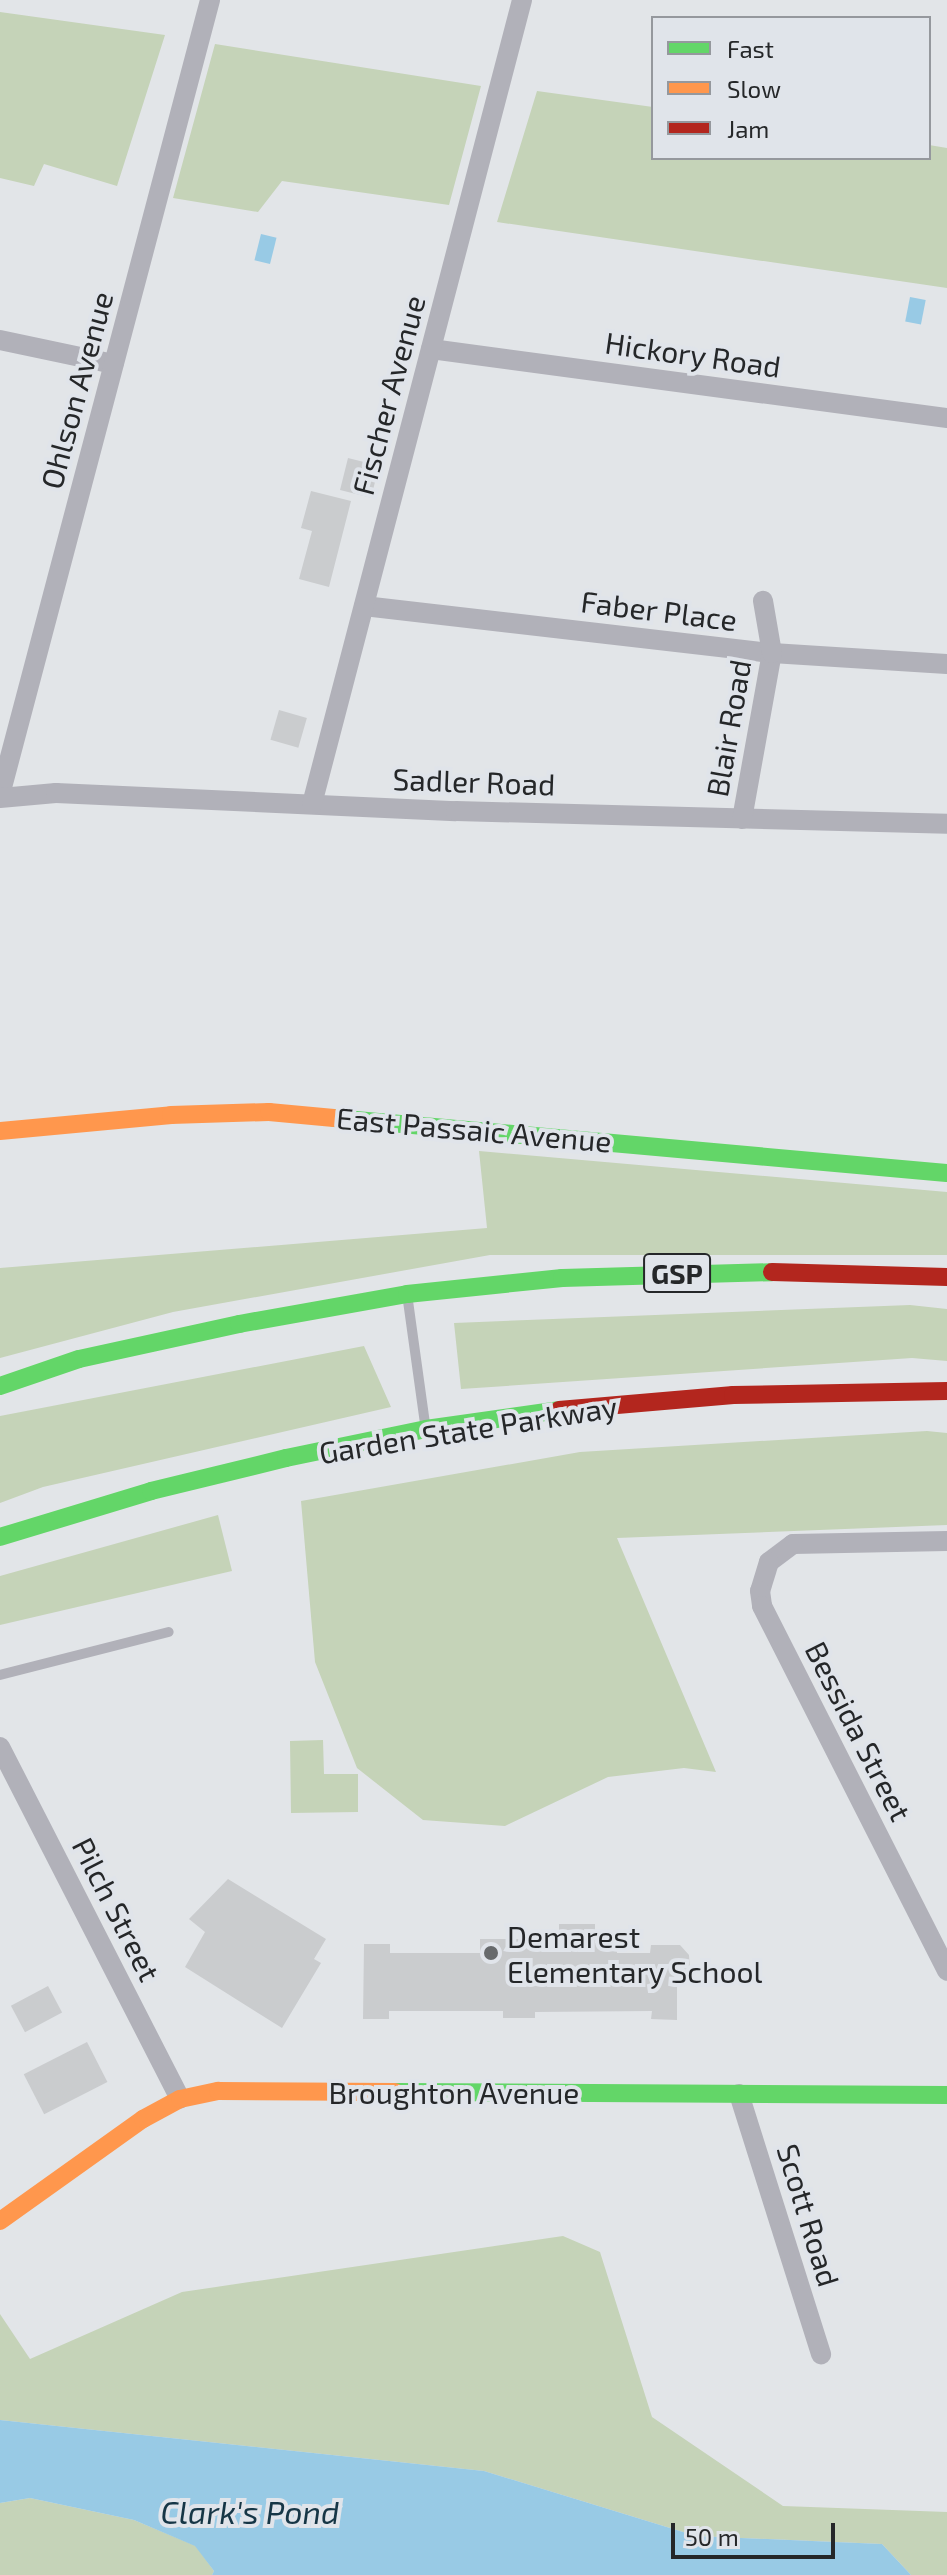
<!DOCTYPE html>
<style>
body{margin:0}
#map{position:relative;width:947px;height:2575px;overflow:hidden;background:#e2e5e8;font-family:"Exo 2",sans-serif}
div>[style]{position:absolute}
.green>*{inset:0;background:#c5d3b8}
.water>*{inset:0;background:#98cae5;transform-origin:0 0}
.building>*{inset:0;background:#caccce;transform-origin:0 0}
.lane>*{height:10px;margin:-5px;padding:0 5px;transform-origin:5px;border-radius:5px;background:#b1b1b9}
.street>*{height:20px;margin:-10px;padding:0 10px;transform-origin:10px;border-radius:10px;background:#b1b1b9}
.fast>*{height:18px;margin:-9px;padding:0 9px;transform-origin:9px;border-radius:9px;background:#63d668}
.slow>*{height:18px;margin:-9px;padding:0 9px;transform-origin:9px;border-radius:9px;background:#ff974d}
.jam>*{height:18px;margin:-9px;padding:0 9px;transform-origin:9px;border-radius:9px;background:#b3261e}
.dots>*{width:22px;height:22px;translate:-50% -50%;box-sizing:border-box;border:4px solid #e0e4ea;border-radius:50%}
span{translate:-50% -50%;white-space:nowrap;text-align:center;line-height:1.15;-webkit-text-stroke:8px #e0e4ea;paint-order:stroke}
.shield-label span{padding:2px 6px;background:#e0e4ea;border:2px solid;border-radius:6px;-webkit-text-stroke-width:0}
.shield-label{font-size:28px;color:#252729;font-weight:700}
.street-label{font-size:30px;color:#252729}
.poi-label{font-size:30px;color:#252729}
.left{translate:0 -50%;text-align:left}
.water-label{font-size:32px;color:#163646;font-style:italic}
.legend{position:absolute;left:651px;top:16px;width:280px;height:144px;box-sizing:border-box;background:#e0e4ea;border:2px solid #95989d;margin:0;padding:10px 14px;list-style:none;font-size:24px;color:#252729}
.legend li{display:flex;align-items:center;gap:16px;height:40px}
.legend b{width:40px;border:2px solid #95989d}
.scale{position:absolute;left:671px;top:2523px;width:164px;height:36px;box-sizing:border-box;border:4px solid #252729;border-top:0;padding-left:10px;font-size:24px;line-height:28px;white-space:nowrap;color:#252729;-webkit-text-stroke:6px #e0e4ea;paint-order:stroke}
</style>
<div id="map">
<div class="green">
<i style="clip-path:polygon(0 12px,165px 35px,117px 186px,44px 164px,34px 186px,0 178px)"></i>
<i style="clip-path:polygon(215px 44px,481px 86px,449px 205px,282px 181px,258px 212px,173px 198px)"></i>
<i style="clip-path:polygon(537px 91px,653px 107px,653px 158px,929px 158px,929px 145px,947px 148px,947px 288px,497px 222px)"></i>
<i style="clip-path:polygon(479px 1151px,947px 1192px,947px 1255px,490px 1255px,173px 1312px,0 1358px,0 1268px,487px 1228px)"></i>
<i style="clip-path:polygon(910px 1305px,947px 1309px,947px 1361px,912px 1358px,461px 1389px,454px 1323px)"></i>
<i style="clip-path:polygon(364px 1346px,391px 1407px,43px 1487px,0 1503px,0 1416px)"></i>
<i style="clip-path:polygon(927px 1431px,947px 1433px,947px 1525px,617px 1538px,716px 1772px,684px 1768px,608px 1777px,505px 1826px,423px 1820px,357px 1768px,315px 1662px,301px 1501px,580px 1452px)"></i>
<i style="clip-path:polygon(218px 1515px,232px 1571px,0 1625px,0 1576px)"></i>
<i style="clip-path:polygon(323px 1740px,324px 1774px,358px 1774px,358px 1812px,291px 1813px,290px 1741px)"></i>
<i style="clip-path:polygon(563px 2236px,600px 2252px,652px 2417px,783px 2506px,947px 2512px,947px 2575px,911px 2575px,882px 2544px,696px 2536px,484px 2471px,0 2420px,0 2314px,30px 2359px,182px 2292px)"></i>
<i style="clip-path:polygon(30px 2498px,134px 2520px,196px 2546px,214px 2571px,212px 2575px,0 2575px,0 2503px)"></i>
</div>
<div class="water">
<i style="left:261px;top:234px;width:16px;height:27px;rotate:14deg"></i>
<i style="left:910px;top:297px;width:16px;height:25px;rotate:11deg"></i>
<i style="clip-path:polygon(0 2420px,484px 2471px,696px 2536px,882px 2544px,911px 2575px,212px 2575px,214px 2571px,195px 2546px,134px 2520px,30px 2498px,0 2503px)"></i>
</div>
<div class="building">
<i style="left:348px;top:458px;width:32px;height:33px;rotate:14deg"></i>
<i style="clip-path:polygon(311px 491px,351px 501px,329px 587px,299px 579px,312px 531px,301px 528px)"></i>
<i style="left:279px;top:710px;width:29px;height:31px;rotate:16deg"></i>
<i style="clip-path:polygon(228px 1879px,326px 1939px,314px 1959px,321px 1963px,282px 2028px,185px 1967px,205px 1932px,189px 1919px)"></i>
<i style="clip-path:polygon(559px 1924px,595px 1924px,595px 1943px,617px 1943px,617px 1953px,650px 1953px,651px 1945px,680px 1945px,689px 1955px,690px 1971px,677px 1981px,677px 2020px,651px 2019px,652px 2011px,535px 2012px,535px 2018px,503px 2018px,503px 2011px,389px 2011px,389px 2019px,363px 2019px,364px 1944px,390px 1944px,390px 1953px,480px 1953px,480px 1939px,559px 1939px)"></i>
<i style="left:48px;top:1986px;width:30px;height:42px;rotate:62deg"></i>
<i style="left:87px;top:2042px;width:45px;height:71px;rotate:63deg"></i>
</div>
<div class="lane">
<i style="left:408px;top:1301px;width:123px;rotate:82.1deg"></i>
<i style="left:0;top:1675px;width:174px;rotate:-14.3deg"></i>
</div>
<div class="street">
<i style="left:0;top:340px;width:116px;rotate:11.9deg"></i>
<i style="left:431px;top:349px;width:521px;rotate:7.62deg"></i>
<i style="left:364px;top:606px;width:411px;rotate:6.6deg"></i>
<i style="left:772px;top:653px;width:175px;rotate:3.6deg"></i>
<i style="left:0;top:795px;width:822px;rotate:-75.2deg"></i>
<i style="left:0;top:798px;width:56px;rotate:-5.1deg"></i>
<i style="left:56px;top:793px;width:400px;rotate:2.6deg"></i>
<i style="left:456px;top:811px;width:491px;rotate:1.5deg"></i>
<i style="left:312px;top:804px;width:831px;rotate:-75.36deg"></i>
<i style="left:742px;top:819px;width:169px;rotate:-79.8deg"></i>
<i style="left:772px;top:653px;width:53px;rotate:-99.8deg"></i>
<i style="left:947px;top:1541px;width:154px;rotate:178.9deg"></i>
<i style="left:793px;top:1544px;width:30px;rotate:143deg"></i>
<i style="left:769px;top:1562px;width:30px;rotate:107deg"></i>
<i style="left:760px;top:1591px;width:15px;rotate:82deg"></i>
<i style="left:762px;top:1606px;width:409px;rotate:63.1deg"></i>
<i style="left:0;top:1747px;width:395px;rotate:62.9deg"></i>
<i style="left:739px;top:2094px;width:273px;rotate:72.5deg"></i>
</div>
<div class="fast">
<i style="left:334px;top:1118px;width:615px;rotate:5.13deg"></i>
<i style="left:0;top:1386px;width:83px;rotate:-18.9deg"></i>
<i style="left:79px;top:1359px;width:164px;rotate:-12.3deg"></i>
<i style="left:239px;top:1324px;width:171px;rotate:-10.1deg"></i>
<i style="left:407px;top:1294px;width:156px;rotate:-5.9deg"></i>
<i style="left:562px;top:1278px;width:210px;rotate:-1.6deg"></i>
<i style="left:0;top:1537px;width:158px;rotate:-16.9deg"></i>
<i style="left:151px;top:1491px;width:139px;rotate:-13.7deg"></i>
<i style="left:286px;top:1458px;width:143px;rotate:-11.7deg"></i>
<i style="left:426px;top:1429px;width:134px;rotate:-8.1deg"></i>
<i style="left:395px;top:2092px;width:552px;rotate:0.31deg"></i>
</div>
<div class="slow">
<i style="left:0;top:1131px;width:172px;rotate:-5.3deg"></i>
<i style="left:171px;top:1115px;width:98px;rotate:-1.8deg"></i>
<i style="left:269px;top:1112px;width:65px;rotate:5.3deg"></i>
<i style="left:0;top:2221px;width:176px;rotate:-35.5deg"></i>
<i style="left:143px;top:2119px;width:42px;rotate:-28.4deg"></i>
<i style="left:180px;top:2099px;width:39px;rotate:-12deg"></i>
<i style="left:218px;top:2091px;width:177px;rotate:0.3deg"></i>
</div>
<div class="jam">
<i style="left:772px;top:1272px;width:175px;rotate:1.6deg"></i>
<i style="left:559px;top:1410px;width:175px;rotate:-4.9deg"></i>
<i style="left:733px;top:1395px;width:214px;rotate:-1.1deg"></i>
</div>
<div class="dots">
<i style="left:491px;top:1953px;background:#676a6c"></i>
</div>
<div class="shield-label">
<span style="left:677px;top:1273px">GSP</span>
</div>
<div class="street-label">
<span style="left:693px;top:354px;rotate:8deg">Hickory Road</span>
<span style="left:76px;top:390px;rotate:-75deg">Ohlson Avenue</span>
<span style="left:388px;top:395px;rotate:-75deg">Fischer Avenue</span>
<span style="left:659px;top:610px;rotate:7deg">Faber Place</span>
<span style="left:728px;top:728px;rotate:-80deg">Blair Road</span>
<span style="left:474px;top:781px;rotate:2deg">Sadler Road</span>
<span style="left:474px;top:1129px;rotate:5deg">East Passaic Avenue</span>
<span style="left:468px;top:1429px;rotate:-9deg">Garden State Parkway</span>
<span style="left:859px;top:1731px;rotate:63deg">Bessida Street</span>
<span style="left:117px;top:1909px;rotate:63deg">Pilch Street</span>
<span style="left:454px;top:2092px">Broughton Avenue</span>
<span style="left:809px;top:2215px;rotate:73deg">Scott Road</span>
</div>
<div class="poi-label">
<span class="left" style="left:507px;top:1953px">Demarest<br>Elementary School</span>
</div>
<div class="water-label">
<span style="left:250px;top:2511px">Clark's Pond</span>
</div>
<ul class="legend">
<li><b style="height:10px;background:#63d668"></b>Fast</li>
<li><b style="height:10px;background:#ff974d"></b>Slow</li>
<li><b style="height:10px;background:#b3261e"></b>Jam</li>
</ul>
<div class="scale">50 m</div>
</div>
